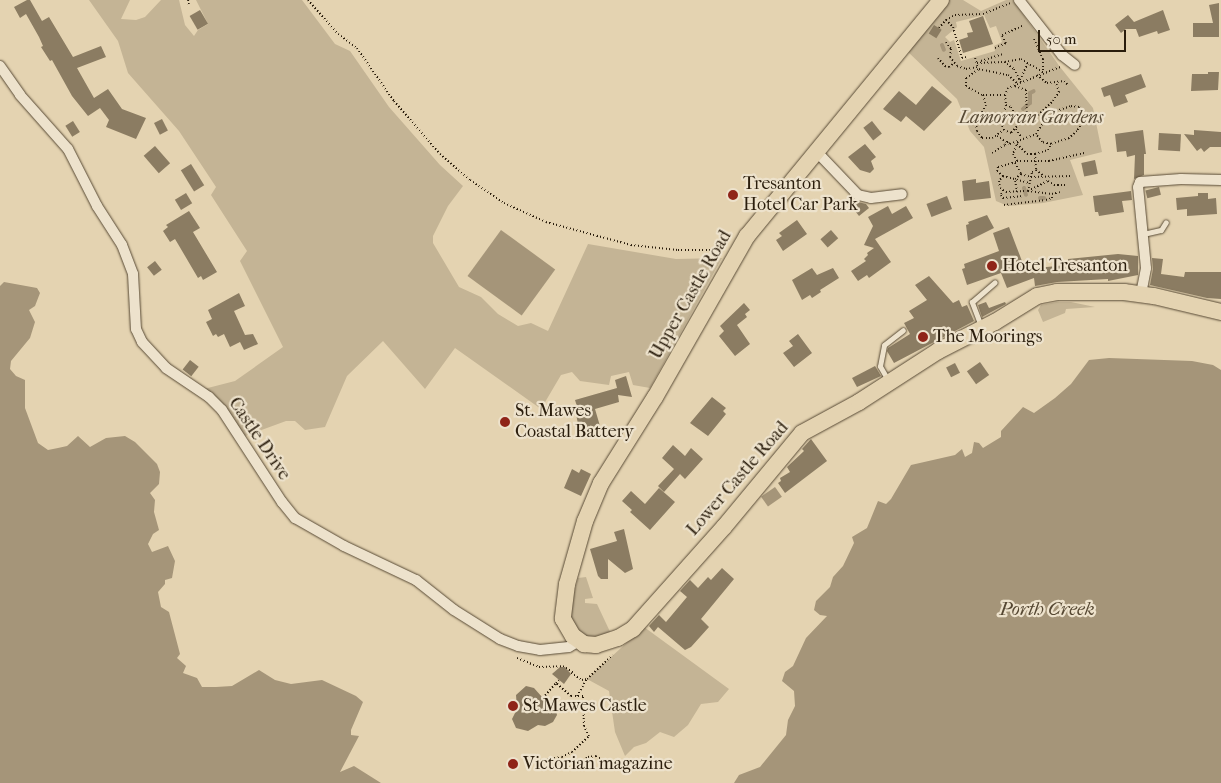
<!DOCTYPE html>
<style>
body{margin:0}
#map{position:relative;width:1221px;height:783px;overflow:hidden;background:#e4d3b1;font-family:"IM FELL French Canon",serif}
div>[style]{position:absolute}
.green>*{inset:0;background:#c4b495}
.water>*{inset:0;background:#a59579;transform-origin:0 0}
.stream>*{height:4px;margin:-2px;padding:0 2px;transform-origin:2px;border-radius:2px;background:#a59579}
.building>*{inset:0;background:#8b7c62;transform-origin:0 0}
.path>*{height:2px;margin-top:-1px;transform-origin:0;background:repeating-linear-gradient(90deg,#2a1d0c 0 1px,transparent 0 3.5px)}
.roads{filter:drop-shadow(0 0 1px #584a35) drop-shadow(0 0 1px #584a35)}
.service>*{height:5px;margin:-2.5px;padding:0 2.5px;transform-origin:2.5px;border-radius:2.5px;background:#ede2cc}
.minor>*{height:10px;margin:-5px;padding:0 5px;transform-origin:5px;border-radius:5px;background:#ede2cc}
.primary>*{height:16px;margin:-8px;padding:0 8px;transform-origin:8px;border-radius:8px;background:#e4d3b1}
.path-bridge>*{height:2px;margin-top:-1px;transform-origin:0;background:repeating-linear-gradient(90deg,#2a1d0c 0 1px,transparent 0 3.5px)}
.dots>*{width:14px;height:14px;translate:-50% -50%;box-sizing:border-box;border:2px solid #ede2cc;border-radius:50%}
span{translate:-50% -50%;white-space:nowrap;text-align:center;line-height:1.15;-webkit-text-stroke:4.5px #ede2cc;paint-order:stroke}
.park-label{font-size:18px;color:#584a35;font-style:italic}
.poi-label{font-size:18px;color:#2a1d0c}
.left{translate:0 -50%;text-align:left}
.street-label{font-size:18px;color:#2a1d0c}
.water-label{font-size:19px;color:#554732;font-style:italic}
.scale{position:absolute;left:1038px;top:30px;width:88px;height:22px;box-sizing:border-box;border:2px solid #2a1d0c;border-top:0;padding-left:6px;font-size:15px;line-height:18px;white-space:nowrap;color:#2a1d0c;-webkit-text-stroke:4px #ede2cc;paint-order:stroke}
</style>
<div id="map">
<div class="green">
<i style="clip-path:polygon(89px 0,130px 0,121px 19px,136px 20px,145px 17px,161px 0,179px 0,185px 25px,194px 36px,198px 30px,208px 24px,196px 0,302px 0,335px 44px,350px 51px,389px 107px,440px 165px,463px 186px,448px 206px,433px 236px,433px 243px,459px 287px,481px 297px,498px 314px,518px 326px,531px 323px,548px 331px,588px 244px,676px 259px,722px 258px,650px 388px,633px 385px,629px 372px,611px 376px,609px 385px,580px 381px,572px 372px,561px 375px,541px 409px,455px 348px,425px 389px,383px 341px,347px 376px,325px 427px,305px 430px,295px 421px,286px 421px,240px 438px,200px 390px,235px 381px,283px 347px,240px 261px,247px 251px,211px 195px,216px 187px,179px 131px,128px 73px,118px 41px)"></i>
<i style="clip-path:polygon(evenodd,947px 0,963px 0,981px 11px,1006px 0,1013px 0,1060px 67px,1093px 108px,1102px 152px,1070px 160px,1083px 195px,1043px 203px,1008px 206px,996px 201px,984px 147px,970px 131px,957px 99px,906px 50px,947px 0,984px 15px,990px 28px,996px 26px,1002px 42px,994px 46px,995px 51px,961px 61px,954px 40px,950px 42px,945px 37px,957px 27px,956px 22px,984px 15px)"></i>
<i style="clip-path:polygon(1057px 302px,1071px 302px,1095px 307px,1066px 309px,1065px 313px,1043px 322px,1038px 310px,1041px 305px)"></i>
<i style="clip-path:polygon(586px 577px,593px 598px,585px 599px,585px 603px,597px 604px,612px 636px,586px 638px,573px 627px,569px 611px,578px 578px)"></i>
<i style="clip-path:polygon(644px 627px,729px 689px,718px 702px,701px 704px,688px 725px,674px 737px,660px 732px,646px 743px,634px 747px,625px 756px,615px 732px,609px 691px,587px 679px)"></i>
</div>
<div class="water">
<i style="left:501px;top:230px;width:67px;height:57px;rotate:36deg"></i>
<i style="clip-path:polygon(4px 282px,37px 288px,40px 293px,35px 306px,29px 310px,35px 322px,30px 338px,11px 361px,10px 369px,16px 376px,25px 380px,25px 408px,38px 443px,48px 450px,58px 448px,67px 446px,78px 436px,90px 447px,106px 438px,125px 436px,135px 442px,157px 464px,160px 472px,159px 484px,150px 493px,155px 500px,154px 512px,159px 530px,153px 534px,148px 544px,152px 552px,168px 546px,175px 561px,172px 578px,165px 580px,165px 584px,158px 592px,161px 607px,169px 612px,180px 654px,177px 658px,186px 666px,183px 673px,197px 678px,202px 687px,216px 687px,232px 686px,259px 670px,275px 680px,291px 684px,322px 680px,356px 696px,363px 702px,351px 730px,351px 735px,359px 736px,340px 772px,354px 766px,381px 783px,0 783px,0 286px)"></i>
<i style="clip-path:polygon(1109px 358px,1192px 361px,1213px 365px,1221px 370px,1221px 783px,734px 783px,739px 775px,760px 767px,786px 735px,788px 720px,795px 706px,794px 691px,782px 681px,785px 672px,793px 666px,806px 638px,827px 616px,820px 615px,814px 610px,816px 601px,830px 587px,833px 577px,843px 566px,854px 543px,852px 537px,867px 528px,878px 501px,886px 504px,891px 499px,911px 465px,955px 455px,962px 449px,965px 457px,972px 453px,974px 442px,979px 443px,983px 448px,1001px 437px,1001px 431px,1023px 407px,1034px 413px,1055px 398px,1071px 384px,1089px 360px)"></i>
<i style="left:775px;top:487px;width:12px;height:17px;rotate:55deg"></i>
</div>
<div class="stream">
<i style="left:942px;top:45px;width:5px;rotate:68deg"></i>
<i style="left:1023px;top:109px;width:9px;rotate:-41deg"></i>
<i style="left:1030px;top:103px;width:10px;rotate:-90deg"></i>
<i style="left:1030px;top:93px;width:4px;rotate:-27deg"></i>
<i style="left:1024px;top:188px;width:7px;rotate:74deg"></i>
<i style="left:1040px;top:198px;width:4px"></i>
</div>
<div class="building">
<i style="clip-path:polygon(27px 0,30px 0,42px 21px,49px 17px,73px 57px,101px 46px,106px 57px,77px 68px,94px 98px,108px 89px,122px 109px,146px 118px,136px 139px,106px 127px,109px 120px,100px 108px,88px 116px,72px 96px,52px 60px,50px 61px,41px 47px,43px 46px,39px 37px,26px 14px,20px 18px,14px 7px)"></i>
<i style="clip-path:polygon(1219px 3px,1219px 37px,1193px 37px,1193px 23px,1213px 23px,1209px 5px)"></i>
<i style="left:200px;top:10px;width:16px;height:12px;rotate:60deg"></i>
<i style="clip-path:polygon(1163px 10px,1170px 30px,1158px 34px,1157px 31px,1139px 37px,1136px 29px,1126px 29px,1121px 33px,1115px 25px,1128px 15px,1134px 22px)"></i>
<i style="clip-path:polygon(983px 16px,993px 44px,963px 53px,959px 40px,968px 37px,967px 33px,973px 32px,969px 21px)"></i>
<i style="left:934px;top:25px;width:9px;height:10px;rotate:32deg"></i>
<i style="clip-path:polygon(1208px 72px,1219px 72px,1218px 90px,1191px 91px,1192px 74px,1208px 74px)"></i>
<i style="clip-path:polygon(1141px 74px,1146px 87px,1125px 95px,1128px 102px,1114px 107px,1110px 95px,1104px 97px,1101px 88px)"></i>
<i style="clip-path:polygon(932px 86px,952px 102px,924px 131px,906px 116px,901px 122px,883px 109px,899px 91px,916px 105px)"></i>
<i style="left:162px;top:119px;width:13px;height:9px;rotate:63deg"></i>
<i style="left:73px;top:121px;width:13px;height:9px;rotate:58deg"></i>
<i style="left:872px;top:121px;width:16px;height:11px;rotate:52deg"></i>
<i style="clip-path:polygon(1143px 130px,1146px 154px,1144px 154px,1144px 175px,1134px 179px,1135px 155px,1127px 157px,1126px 151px,1117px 152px,1115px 134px)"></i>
<i style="clip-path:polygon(1194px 130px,1221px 132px,1221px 147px,1210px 147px,1204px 152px,1201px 148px,1197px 151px,1184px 134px,1194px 135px)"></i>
<i style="left:1159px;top:133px;width:22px;height:17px;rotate:3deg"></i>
<i style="clip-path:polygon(865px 144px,876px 157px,871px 161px,874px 169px,870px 173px,860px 170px,848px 157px)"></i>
<i style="left:155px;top:146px;width:23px;height:15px;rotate:49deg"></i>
<i style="left:1095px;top:160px;width:14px;height:14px;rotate:78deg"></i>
<i style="left:191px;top:164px;width:25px;height:12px;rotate:58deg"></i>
<i style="clip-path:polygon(976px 179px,976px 183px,989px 181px,991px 198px,964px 201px,962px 181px)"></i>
<i style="left:1159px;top:187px;width:8px;height:14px;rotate:76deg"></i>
<i style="clip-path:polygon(1131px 191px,1132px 200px,1122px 201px,1124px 212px,1099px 216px,1098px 212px,1095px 212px,1093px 196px)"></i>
<i style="left:186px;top:193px;width:12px;height:13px;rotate:59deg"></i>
<i style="clip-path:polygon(1198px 193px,1208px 193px,1208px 199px,1216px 198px,1217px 214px,1187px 216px,1187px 209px,1177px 210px,1176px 198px,1198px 196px)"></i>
<i style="left:947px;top:196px;width:14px;height:22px;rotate:69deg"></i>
<i style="clip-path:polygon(858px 202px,866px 204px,869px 208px,859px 216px,852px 207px)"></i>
<i style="clip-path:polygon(888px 206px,892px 214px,906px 206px,913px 218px,875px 239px,891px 262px,869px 278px,867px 275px,858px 281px,851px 271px,866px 261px,864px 259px,868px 255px,867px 253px,874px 248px,864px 245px,873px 226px,868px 217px)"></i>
<i style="clip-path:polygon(189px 211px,200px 228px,193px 232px,217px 272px,203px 280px,201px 276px,198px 278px,178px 244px,175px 239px,170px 242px,163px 231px,168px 227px,166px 225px)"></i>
<i style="clip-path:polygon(987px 215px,994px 228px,968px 241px,966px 225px,969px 224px,968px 222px)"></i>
<i style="clip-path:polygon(797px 220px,807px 234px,783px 251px,776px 240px,782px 236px,779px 233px)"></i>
<i style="clip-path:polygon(1009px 227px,1025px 269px,1068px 265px,1068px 259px,1118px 254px,1138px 256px,1138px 275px,1108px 281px,1108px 279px,1057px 282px,1035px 286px,1034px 278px,1007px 288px,1001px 273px,967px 285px,962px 269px,965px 268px,964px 264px,999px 251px,993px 233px)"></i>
<i style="left:831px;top:230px;width:11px;height:14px;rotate:49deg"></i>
<i style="clip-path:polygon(1152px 258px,1163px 259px,1161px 274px,1184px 277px,1185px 272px,1221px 272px,1221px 299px,1207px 298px,1150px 285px,1153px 269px)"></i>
<i style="left:155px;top:261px;width:11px;height:10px;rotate:52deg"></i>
<i style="clip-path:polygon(812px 268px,817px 275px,833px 268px,839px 278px,820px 290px,821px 292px,812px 298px,810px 295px,802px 300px,792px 280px)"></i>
<i style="clip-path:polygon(929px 276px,953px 303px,959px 300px,962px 307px,967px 305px,974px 321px,894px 363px,887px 351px,888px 348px,910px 334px,904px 323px,914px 318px,909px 311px,927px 300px,915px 285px)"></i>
<i style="clip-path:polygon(239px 293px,245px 306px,234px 311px,245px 335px,253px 334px,258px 344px,244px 350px,240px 342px,230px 347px,224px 334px,218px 337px,216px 334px,213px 336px,206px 322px,212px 319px,208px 310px)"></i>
<i style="clip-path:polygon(986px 302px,989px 308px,1005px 302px,1006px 304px,982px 317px,978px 305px)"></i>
<i style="clip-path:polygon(744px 303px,750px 310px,745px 314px,747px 317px,737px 325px,750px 344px,735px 356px,719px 336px,724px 331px,720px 326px)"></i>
<i style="clip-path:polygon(798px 334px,812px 353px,794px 367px,783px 353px,793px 346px,789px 341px)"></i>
<i style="left:190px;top:360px;width:11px;height:12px;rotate:38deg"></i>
<i style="left:980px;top:362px;width:16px;height:16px;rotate:55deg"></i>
<i style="left:955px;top:363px;width:11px;height:10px;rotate:63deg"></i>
<i style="clip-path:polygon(875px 366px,881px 376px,857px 387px,852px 378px)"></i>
<i style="clip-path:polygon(626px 376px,632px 397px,618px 395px,619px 402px,595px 409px,600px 426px,588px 430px,585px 422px,578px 424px,576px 414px,579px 413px,575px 400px,617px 388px,615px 380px)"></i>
<i style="clip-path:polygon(712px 397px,726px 408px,723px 411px,726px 414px,708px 436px,690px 423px)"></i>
<i style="clip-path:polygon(811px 439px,827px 461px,785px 493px,778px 483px,781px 481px,780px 478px,790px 472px,787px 467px,804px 451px,802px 449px)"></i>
<i style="clip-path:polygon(673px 445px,685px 456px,691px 448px,703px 459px,685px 479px,680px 474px,664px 492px,658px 486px,674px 469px,662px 458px)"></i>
<i style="clip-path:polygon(572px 469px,579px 473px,581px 469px,591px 474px,581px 496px,564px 488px)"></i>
<i style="clip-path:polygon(659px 488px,675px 502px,650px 530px,630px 512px,632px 510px,622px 501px,631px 491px,645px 504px)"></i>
<i style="clip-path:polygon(624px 529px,633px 569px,625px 573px,608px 559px,608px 579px,601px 579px,598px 576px,590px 549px,617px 541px,614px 532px)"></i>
<i style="clip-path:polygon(722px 568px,734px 579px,701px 619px,709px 627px,691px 647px,685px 650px,658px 627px,654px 632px,649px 626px,659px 615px,666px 622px,687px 597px,680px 591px,690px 580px,698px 588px,708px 577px,711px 580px)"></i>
<i style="clip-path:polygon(560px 667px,565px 667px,571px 674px,564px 684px,552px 674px)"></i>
<i style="clip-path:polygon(526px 686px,534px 688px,542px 697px,555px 705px,557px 715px,553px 722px,545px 726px,538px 725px,528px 731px,516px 728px,512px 719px,517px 709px,516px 695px)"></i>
</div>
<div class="path">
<i style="left:188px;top:0;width:5px;rotate:79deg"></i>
<i style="left:308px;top:0;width:45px;rotate:48.6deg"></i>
<i style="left:338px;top:34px;width:24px;rotate:36deg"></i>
<i style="left:357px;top:48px;width:65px;rotate:55.1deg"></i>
<i style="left:394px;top:101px;width:70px;rotate:49deg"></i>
<i style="left:440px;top:154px;width:40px;rotate:41deg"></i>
<i style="left:470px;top:180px;width:41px;rotate:34.1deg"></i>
<i style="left:504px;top:203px;width:46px;rotate:24.3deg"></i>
<i style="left:546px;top:222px;width:88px;rotate:15.1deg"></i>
<i style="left:631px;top:245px;width:47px;rotate:6.1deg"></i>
<i style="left:678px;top:250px;width:44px"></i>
<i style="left:946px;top:20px;width:10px;rotate:45deg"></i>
<i style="left:953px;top:27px;width:32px;rotate:74deg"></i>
<i style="left:962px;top:58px;width:5px;rotate:-11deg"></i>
<i style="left:939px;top:28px;width:11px;rotate:-49deg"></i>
<i style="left:946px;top:20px;width:10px;rotate:-29deg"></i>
<i style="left:955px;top:15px;width:28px;rotate:-2deg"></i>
<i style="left:983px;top:14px;width:29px;rotate:-22deg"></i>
<i style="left:1034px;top:39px;width:22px;rotate:66deg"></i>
<i style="left:1043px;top:59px;width:13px;rotate:90deg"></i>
<i style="left:946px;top:42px;width:9px;rotate:54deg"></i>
<i style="left:951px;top:49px;width:8px;rotate:97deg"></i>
<i style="left:950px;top:57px;width:11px;rotate:52deg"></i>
<i style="left:957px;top:66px;width:9px;rotate:18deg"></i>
<i style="left:966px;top:69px;width:12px;rotate:-9deg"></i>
<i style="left:995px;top:48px;width:12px;rotate:-24deg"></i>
<i style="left:1006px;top:43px;width:9px;rotate:-117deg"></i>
<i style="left:1002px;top:35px;width:24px;rotate:-24deg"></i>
<i style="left:938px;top:58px;width:11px;rotate:49deg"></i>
<i style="left:945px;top:66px;width:4px;rotate:14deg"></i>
<i style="left:949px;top:67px;width:6px;rotate:-39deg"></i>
<i style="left:975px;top:58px;width:9px;rotate:72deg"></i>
<i style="left:981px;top:61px;width:22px;rotate:-18deg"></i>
<i style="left:1005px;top:62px;width:16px;rotate:-11deg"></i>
<i style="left:1021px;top:59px;width:26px;rotate:31deg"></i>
<i style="left:977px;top:63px;width:27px;rotate:-2deg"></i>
<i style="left:1004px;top:62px;width:12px;rotate:35deg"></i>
<i style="left:1014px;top:69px;width:16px;rotate:63deg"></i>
<i style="left:979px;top:69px;width:30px;rotate:12deg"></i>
<i style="left:1008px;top:75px;width:13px;rotate:42deg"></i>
<i style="left:1018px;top:84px;width:11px;rotate:158deg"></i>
<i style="left:1008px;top:88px;width:8px;rotate:113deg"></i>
<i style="left:1005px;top:95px;width:23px;rotate:180deg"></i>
<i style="left:982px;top:95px;width:18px;rotate:-151deg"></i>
<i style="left:966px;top:86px;width:8px;rotate:-90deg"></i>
<i style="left:966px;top:78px;width:16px;rotate:-35deg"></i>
<i style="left:1037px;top:75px;width:13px;rotate:39deg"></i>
<i style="left:1047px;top:83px;width:17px;rotate:-7deg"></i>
<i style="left:1064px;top:81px;width:6px;rotate:45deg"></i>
<i style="left:1020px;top:80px;width:19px;rotate:-65deg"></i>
<i style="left:1020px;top:83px;width:43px;rotate:-21.8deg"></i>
<i style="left:1015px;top:86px;width:12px;rotate:20deg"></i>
<i style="left:1026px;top:90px;width:26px;rotate:88deg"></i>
<i style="left:1027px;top:116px;width:4px;rotate:27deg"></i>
<i style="left:1031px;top:118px;width:8px;rotate:-23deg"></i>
<i style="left:1038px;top:115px;width:21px;rotate:-43deg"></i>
<i style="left:1053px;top:101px;width:11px;rotate:-56deg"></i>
<i style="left:1059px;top:92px;width:9px;rotate:-108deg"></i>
<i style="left:983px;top:95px;width:10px;rotate:73deg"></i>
<i style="left:986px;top:105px;width:21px;rotate:119deg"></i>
<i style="left:976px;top:123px;width:8px;rotate:83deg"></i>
<i style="left:977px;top:131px;width:9px;rotate:54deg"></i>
<i style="left:982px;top:138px;width:10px"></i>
<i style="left:992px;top:138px;width:14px;rotate:-34deg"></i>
<i style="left:1005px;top:95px;width:10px;rotate:84deg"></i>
<i style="left:1006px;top:105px;width:5px;rotate:22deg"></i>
<i style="left:1011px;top:107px;width:13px;rotate:58deg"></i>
<i style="left:1018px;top:118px;width:6px;rotate:81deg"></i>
<i style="left:1019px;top:124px;width:12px;rotate:132deg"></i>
<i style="left:1011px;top:133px;width:8px;rotate:-157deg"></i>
<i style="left:1004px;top:130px;width:8px;rotate:-113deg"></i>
<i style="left:1001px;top:123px;width:19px;rotate:-74deg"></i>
<i style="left:1016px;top:129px;width:9px;rotate:58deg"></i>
<i style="left:997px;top:136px;width:15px;rotate:32deg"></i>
<i style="left:1010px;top:144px;width:28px;rotate:-21deg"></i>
<i style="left:1036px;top:134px;width:19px;rotate:-58deg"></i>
<i style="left:1046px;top:118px;width:12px;rotate:-35deg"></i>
<i style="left:1056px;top:111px;width:16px;rotate:-18deg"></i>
<i style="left:1071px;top:106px;width:8px;rotate:7deg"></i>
<i style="left:1079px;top:107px;width:7px;rotate:45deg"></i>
<i style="left:1084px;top:112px;width:11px;rotate:100deg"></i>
<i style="left:1082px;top:123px;width:9px;rotate:122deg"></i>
<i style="left:1077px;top:131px;width:11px;rotate:139deg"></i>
<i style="left:1069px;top:138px;width:19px;rotate:162deg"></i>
<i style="left:1051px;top:144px;width:9px;rotate:-167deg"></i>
<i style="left:1042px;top:142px;width:10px;rotate:-127deg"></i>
<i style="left:1018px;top:142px;width:13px;rotate:113deg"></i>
<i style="left:1013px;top:154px;width:8px;rotate:60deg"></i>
<i style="left:1017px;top:161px;width:32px"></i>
<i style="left:1049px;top:161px;width:37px;rotate:-13deg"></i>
<i style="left:1017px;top:144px;width:14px;rotate:45deg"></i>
<i style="left:1027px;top:154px;width:8px"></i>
<i style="left:1035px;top:154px;width:14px;rotate:-17deg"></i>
<i style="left:1048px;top:150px;width:7px;rotate:-63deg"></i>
<i style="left:992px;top:153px;width:15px;rotate:-32deg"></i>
<i style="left:1035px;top:154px;width:16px;rotate:86deg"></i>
<i style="left:1016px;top:162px;width:19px;rotate:164deg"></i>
<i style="left:998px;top:167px;width:4px;rotate:104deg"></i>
<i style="left:997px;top:171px;width:8px;rotate:40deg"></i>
<i style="left:1003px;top:176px;width:27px;rotate:15deg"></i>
<i style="left:1015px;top:163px;width:13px;rotate:61deg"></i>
<i style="left:1021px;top:174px;width:10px;rotate:17deg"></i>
<i style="left:1031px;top:177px;width:41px;rotate:-1.4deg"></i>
<i style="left:1003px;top:176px;width:6px;rotate:129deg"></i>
<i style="left:999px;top:181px;width:7px;rotate:82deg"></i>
<i style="left:1000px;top:188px;width:7px;rotate:34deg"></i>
<i style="left:1006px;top:192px;width:22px;rotate:-3deg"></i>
<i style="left:1028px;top:191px;width:22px;rotate:-27deg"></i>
<i style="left:1048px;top:181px;width:7px;rotate:34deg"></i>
<i style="left:1054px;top:185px;width:11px"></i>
<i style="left:1003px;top:190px;width:5px;rotate:112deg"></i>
<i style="left:1001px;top:195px;width:4px;rotate:56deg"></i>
<i style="left:1003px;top:198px;width:20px;rotate:-6deg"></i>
<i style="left:1028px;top:191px;width:19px;rotate:-78deg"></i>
<i style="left:1032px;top:172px;width:4px;rotate:-27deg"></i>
<i style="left:1036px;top:170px;width:10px;rotate:37deg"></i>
<i style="left:1028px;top:191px;width:24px;rotate:7deg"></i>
<i style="left:1052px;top:194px;width:8px;rotate:-14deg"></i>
<i style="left:1017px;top:192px;width:13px;rotate:-99deg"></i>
<i style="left:1015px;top:179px;width:8px;rotate:-40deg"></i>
<i style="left:1004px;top:205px;width:42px;rotate:-6.8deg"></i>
<i style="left:1046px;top:200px;width:6px;rotate:-18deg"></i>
<i style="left:1052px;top:198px;width:4px;rotate:-90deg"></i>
<i style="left:517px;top:658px;width:24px;rotate:22deg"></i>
<i style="left:539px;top:667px;width:24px;rotate:-2deg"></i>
<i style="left:563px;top:666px;width:12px;rotate:31deg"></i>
<i style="left:571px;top:673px;width:13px;rotate:32deg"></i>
<i style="left:582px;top:680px;width:5px;rotate:-11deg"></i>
<i style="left:577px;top:696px;width:20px;rotate:-60deg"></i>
<i style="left:587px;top:679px;width:35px;rotate:-43deg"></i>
<i style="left:543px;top:698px;width:20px;rotate:-49deg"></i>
<i style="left:551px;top:760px;width:5px;rotate:68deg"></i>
<i style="left:553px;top:765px;width:14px;rotate:17deg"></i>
<i style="left:566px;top:769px;width:13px;rotate:-18deg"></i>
<i style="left:578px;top:765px;width:13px;rotate:-39deg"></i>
<i style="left:588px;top:757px;width:8px;rotate:-7deg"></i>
<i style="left:596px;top:756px;width:6px;rotate:31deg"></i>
<i style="left:530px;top:762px;width:32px;rotate:-9deg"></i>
<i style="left:562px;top:757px;width:11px;rotate:-27deg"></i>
<i style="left:572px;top:752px;width:23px;rotate:-43deg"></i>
<i style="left:589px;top:736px;width:11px;rotate:-117deg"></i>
<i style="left:584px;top:726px;width:30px;rotate:-92deg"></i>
<i style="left:583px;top:696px;width:12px;rotate:180deg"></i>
<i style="left:571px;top:696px;width:20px;rotate:-139deg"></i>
<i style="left:556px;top:683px;width:4px;rotate:-45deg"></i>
</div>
<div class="roads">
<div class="service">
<i style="left:1143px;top:234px;width:18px;rotate:-13deg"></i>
<i style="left:1161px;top:230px;width:9px;rotate:-58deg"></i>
<i style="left:981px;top:326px;width:26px;rotate:-111deg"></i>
<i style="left:972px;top:302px;width:30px;rotate:-41deg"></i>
<i style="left:888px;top:380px;width:16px;rotate:-120deg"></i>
<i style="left:880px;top:366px;width:21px;rotate:-79deg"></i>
<i style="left:884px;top:345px;width:24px;rotate:-38deg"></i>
</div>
<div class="minor">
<i style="left:1019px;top:0;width:70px;rotate:52deg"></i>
<i style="left:1062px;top:55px;width:16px;rotate:38deg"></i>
<i style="left:0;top:66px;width:35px;rotate:55deg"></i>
<i style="left:20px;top:95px;width:72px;rotate:48.4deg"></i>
<i style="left:68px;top:149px;width:64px;rotate:63deg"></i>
<i style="left:97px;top:206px;width:46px;rotate:57.3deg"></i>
<i style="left:122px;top:245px;width:31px;rotate:69deg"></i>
<i style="left:133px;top:274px;width:55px;rotate:86.9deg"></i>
<i style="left:136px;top:329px;width:14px;rotate:65deg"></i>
<i style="left:142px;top:342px;width:35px;rotate:47deg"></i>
<i style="left:166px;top:368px;width:52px;rotate:34deg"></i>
<i style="left:209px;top:397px;width:18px;rotate:45deg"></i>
<i style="left:222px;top:410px;width:110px;rotate:56.9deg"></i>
<i style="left:282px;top:502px;width:21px;rotate:51deg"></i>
<i style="left:295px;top:518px;width:56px;rotate:29.7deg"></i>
<i style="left:344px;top:546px;width:80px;rotate:25.3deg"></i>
<i style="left:416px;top:580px;width:48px;rotate:38.3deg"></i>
<i style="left:454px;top:610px;width:54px;rotate:32.2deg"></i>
<i style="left:500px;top:639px;width:19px;rotate:21deg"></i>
<i style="left:518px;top:646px;width:22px;rotate:10deg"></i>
<i style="left:540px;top:650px;width:29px;rotate:-6deg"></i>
<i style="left:569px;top:647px;width:12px;rotate:-31deg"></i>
<i style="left:816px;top:151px;width:61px;rotate:46.3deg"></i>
<i style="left:858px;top:195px;width:13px;rotate:13deg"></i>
<i style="left:871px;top:198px;width:31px;rotate:-7deg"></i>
<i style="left:1141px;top:294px;width:26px;rotate:-79deg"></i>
<i style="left:1146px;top:268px;width:81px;rotate:-95.6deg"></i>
<i style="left:1138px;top:187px;width:5px;rotate:-68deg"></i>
<i style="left:1140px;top:182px;width:41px;rotate:-4.2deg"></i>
<i style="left:1181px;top:179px;width:40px;rotate:1.4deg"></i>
</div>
<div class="primary">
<i style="left:941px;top:0;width:306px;rotate:129.4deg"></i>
<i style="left:747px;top:236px;width:185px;rotate:119.7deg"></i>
<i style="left:655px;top:397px;width:102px;rotate:122.1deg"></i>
<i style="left:601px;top:483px;width:41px;rotate:112.8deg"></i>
<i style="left:585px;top:521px;width:66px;rotate:105.9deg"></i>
<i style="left:567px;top:584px;width:35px;rotate:97deg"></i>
<i style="left:563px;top:619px;width:20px;rotate:60deg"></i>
<i style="left:573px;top:636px;width:14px;rotate:36deg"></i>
<i style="left:584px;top:644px;width:12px;rotate:5deg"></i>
<i style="left:596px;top:645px;width:23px;rotate:-18deg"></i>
<i style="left:618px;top:638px;width:17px;rotate:-31deg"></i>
<i style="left:633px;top:629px;width:137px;rotate:-48.3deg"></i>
<i style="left:724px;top:527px;width:122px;rotate:-50.3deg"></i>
<i style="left:802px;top:433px;width:65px;rotate:-28.5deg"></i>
<i style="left:859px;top:402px;width:94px;rotate:-32.8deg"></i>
<i style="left:938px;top:351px;width:64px;rotate:-27deg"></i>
<i style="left:995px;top:322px;width:49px;rotate:-31.8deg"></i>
<i style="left:1037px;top:296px;width:20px;rotate:-11deg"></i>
<i style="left:1057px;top:292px;width:67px"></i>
<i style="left:1124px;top:292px;width:30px;rotate:8deg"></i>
<i style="left:1154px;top:296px;width:69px;rotate:13.4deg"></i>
</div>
</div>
<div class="path-bridge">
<i style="left:1005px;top:145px;width:6px;rotate:-51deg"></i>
</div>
<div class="dots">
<i style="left:733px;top:195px;background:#8f2418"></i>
<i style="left:992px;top:266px;background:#8f2418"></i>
<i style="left:923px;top:337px;background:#8f2418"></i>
<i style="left:505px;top:422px;background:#8f2418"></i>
<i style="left:513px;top:706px;background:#8f2418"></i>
<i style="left:513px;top:764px;background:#8f2418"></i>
</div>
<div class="park-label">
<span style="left:1031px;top:118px">Lamorran Gardens</span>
</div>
<div class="poi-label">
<span class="left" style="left:743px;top:195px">Tresanton<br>Hotel Car Park</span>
<span class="left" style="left:1002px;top:266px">Hotel Tresanton</span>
<span class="left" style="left:933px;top:337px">The Moorings</span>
<span class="left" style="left:515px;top:422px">St. Mawes<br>Coastal Battery</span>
<span class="left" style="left:523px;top:706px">St Mawes Castle</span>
<span class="left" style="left:523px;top:764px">Victorian magazine</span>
</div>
<div class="street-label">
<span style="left:691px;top:295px;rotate:-60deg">Upper Castle Road</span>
<span style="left:259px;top:439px;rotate:56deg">Castle Drive</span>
<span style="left:738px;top:479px;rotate:-49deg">Lower Castle Road</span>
</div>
<div class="water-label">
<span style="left:1047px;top:610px">Porth Creek</span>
</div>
<div class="scale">50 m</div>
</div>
